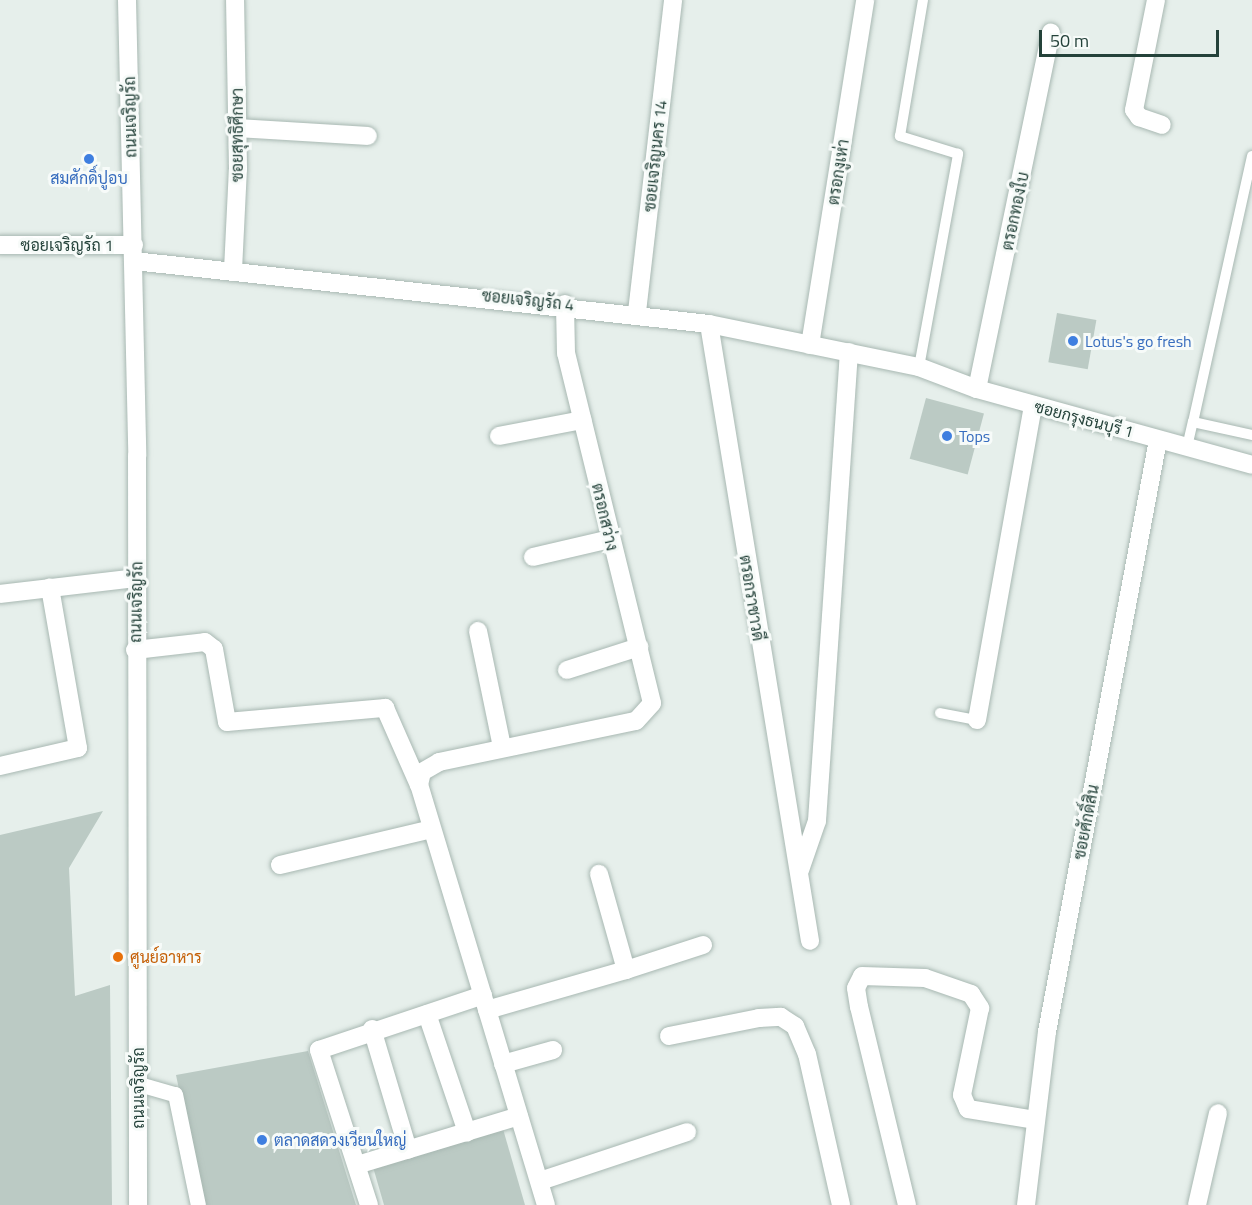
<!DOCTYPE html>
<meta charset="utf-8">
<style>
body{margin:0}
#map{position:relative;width:1252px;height:1205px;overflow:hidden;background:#e6efeb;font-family:"Titillium Web",Sarabun,sans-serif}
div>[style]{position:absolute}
.building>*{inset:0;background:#bbcac4;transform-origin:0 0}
.roads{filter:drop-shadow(0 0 2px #a8b8b2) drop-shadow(0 0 2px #a8b8b2)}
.service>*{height:10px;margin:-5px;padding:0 5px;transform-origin:5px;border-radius:5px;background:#fff}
.pedestrian>*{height:15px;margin:-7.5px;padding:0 7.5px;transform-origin:7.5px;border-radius:7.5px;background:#fff}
.minor>*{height:18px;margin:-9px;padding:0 9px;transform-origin:9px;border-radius:9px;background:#fff}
.tertiary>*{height:18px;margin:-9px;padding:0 9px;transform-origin:9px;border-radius:9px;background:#fff}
.dots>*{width:16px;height:16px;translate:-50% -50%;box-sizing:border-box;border:3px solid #f7fbf9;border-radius:50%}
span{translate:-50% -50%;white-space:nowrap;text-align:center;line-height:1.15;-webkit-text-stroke:6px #f7fbf9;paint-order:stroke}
.street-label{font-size:16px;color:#24423a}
.shop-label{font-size:16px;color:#366cbe}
.left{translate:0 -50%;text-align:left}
.food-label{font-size:16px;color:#c56008}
.scale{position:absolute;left:1039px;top:30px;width:180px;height:27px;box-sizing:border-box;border:3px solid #24423a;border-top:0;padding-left:8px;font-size:18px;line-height:21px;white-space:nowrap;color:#24423a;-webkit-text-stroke:4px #f7fbf9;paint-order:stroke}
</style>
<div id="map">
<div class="building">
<i style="left:1057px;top:313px;width:40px;height:50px;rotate:10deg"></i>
<i style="left:926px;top:398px;width:60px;height:63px;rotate:15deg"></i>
<i style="clip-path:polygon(103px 811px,69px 868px,75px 996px,110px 985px,112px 1205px,0 1205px,0 835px)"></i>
<i style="clip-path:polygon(308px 1051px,356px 1205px,203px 1205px,176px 1075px)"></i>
<i style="clip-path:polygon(503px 1129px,525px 1205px,384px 1205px,373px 1167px)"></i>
</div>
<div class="roads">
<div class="service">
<i style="left:1252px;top:156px;width:272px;rotate:102.5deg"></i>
<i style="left:1193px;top:422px;width:60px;rotate:12.4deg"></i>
<i style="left:919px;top:367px;width:217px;rotate:-79.6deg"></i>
<i style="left:958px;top:154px;width:61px;rotate:-162.8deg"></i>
<i style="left:900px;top:136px;width:138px;rotate:-80.4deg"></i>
<i style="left:1187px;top:447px;width:26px;rotate:-77deg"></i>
<i style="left:940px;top:713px;width:38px;rotate:11deg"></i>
</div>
<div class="pedestrian">
<i style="left:139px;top:1084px;width:37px;rotate:16deg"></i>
<i style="left:175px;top:1094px;width:113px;rotate:78.3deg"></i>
</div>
<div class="minor">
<i style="left:1156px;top:0;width:112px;rotate:101.3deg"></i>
<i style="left:1134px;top:110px;width:9px;rotate:54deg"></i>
<i style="left:1139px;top:117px;width:24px;rotate:19deg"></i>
<i style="left:238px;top:128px;width:130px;rotate:3.5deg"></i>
<i style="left:0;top:245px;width:134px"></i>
<i style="left:134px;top:261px;width:578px;rotate:6.25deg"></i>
<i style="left:709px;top:324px;width:214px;rotate:11.6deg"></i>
<i style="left:919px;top:367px;width:62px;rotate:20.8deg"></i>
<i style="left:977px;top:389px;width:285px;rotate:15.4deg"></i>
<i style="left:233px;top:270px;width:101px;rotate:-87.2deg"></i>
<i style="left:238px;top:169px;width:169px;rotate:-91deg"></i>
<i style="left:637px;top:312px;width:314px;rotate:-83.4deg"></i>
<i style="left:709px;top:324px;width:625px;rotate:80.7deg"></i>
<i style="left:810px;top:345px;width:349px;rotate:-80.9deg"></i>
<i style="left:977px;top:389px;width:364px;rotate:-78.3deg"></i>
<i style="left:499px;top:436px;width:85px;rotate:-10.9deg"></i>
<i style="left:533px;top:557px;width:79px;rotate:-13.2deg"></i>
<i style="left:0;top:594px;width:138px;rotate:-6.7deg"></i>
<i style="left:478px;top:631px;width:118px;rotate:78.3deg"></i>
<i style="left:135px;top:650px;width:70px;rotate:-6.5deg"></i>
<i style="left:205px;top:642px;width:11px;rotate:38deg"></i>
<i style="left:214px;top:649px;width:74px;rotate:79.9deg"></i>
<i style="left:227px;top:722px;width:159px;rotate:-5.1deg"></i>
<i style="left:385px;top:708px;width:84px;rotate:66.2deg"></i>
<i style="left:567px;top:670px;width:76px;rotate:-17.7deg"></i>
<i style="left:977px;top:720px;width:320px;rotate:-79.9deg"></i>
<i style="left:0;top:766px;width:80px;rotate:-13deg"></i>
<i style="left:78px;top:748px;width:163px;rotate:-99.9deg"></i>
<i style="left:280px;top:865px;width:156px;rotate:-13.3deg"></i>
<i style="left:800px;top:870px;width:52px;rotate:-70.9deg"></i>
<i style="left:817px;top:821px;width:470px;rotate:-86.1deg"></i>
<i style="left:626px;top:970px;width:81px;rotate:-18deg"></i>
<i style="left:487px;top:1010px;width:145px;rotate:-16.1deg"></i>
<i style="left:626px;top:970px;width:100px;rotate:-105.7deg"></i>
<i style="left:427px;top:1014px;width:125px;rotate:71.3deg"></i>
<i style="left:372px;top:1029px;width:126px;rotate:73.4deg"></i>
<i style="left:669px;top:1036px;width:92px;rotate:-11.3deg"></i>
<i style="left:759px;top:1018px;width:22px;rotate:-3deg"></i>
<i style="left:781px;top:1017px;width:17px;rotate:33deg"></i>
<i style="left:795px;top:1026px;width:30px;rotate:67deg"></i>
<i style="left:807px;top:1054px;width:155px;rotate:77.3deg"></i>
<i style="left:503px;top:1064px;width:52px;rotate:-15.6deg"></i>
<i style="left:357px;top:1165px;width:169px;rotate:-16.8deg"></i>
<i style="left:540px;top:1181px;width:155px;rotate:-18.4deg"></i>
<i style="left:369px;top:1205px;width:163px;rotate:-107.9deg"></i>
<i style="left:319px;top:1050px;width:173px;rotate:-18.5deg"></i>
<i style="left:546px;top:1205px;width:439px;rotate:-106.8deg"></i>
<i style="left:419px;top:785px;width:13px;rotate:-77deg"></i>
<i style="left:422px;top:772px;width:20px;rotate:-30deg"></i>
<i style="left:439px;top:762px;width:201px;rotate:-11.8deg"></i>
<i style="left:636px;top:721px;width:24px;rotate:-48deg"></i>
<i style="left:652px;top:703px;width:360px;rotate:-103.8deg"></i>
<i style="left:566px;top:353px;width:49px;rotate:-91.2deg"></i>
<i style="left:907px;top:1205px;width:204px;rotate:-103.6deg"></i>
<i style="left:859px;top:1007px;width:19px;rotate:-99deg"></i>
<i style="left:856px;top:988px;width:13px;rotate:-63deg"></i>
<i style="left:862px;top:976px;width:63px;rotate:1.8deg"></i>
<i style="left:925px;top:978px;width:49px;rotate:19.2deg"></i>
<i style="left:971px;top:994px;width:17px;rotate:57deg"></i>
<i style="left:980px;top:1008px;width:89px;rotate:101.7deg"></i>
<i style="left:962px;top:1095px;width:15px;rotate:67deg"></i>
<i style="left:968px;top:1109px;width:69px;rotate:9.2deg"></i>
<i style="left:1026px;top:1205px;width:174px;rotate:-83.1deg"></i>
<i style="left:1047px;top:1032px;width:602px;rotate:-79.38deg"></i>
<i style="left:1197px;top:1205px;width:94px;rotate:-77.1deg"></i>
</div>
<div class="tertiary">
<i style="left:127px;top:0;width:456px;rotate:88.7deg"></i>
<i style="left:137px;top:456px;width:749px;rotate:89.92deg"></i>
</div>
</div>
<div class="dots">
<i style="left:89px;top:159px;background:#3f7fe0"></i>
<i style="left:1073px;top:341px;background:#3f7fe0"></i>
<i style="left:947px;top:436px;background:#3f7fe0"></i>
<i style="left:118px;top:957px;background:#e8710a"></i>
<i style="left:262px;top:1140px;background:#3f7fe0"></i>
</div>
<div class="street-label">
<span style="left:130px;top:117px;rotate:-91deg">ถนนเจริญรัถ</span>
<span style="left:237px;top:135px;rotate:-90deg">ซอยสุทธิศึกษา</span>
<span style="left:655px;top:156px;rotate:-84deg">ซอยเจริญนคร 14</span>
<span style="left:838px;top:172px;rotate:-81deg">ตรอกงูเห่า</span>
<span style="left:1015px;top:211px;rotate:-78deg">ตรอกทองใบ</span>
<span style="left:67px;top:245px">ซอยเจริญรัถ 1</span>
<span style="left:528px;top:300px;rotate:6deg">ซอยเจริญรัถ 4</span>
<span style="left:1084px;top:419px;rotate:15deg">ซอยกรุงธนบุรี 1</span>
<span style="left:605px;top:517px;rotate:77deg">ตรอกสว่าง</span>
<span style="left:752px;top:598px;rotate:81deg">ตรอกราชาวดี</span>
<span style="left:136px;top:602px;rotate:-89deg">ถนนเจริญรัถ</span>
<span style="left:1086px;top:822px;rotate:-79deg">ซอยศักดิ์สิน</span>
<span style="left:138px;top:1088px;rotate:-90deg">ถนนเจริญรัถ</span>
</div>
<div class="shop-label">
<span style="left:89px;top:178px">สมศักดิ์ปูอบ</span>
<span class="left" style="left:1085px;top:341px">Lotus's go fresh</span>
<span class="left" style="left:959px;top:436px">Tops</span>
<span class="left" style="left:274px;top:1140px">ตลาดสดวงเวียนใหญ่</span>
</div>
<div class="food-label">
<span class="left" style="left:130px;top:957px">ศูนย์อาหาร</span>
</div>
<div class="scale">50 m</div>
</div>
